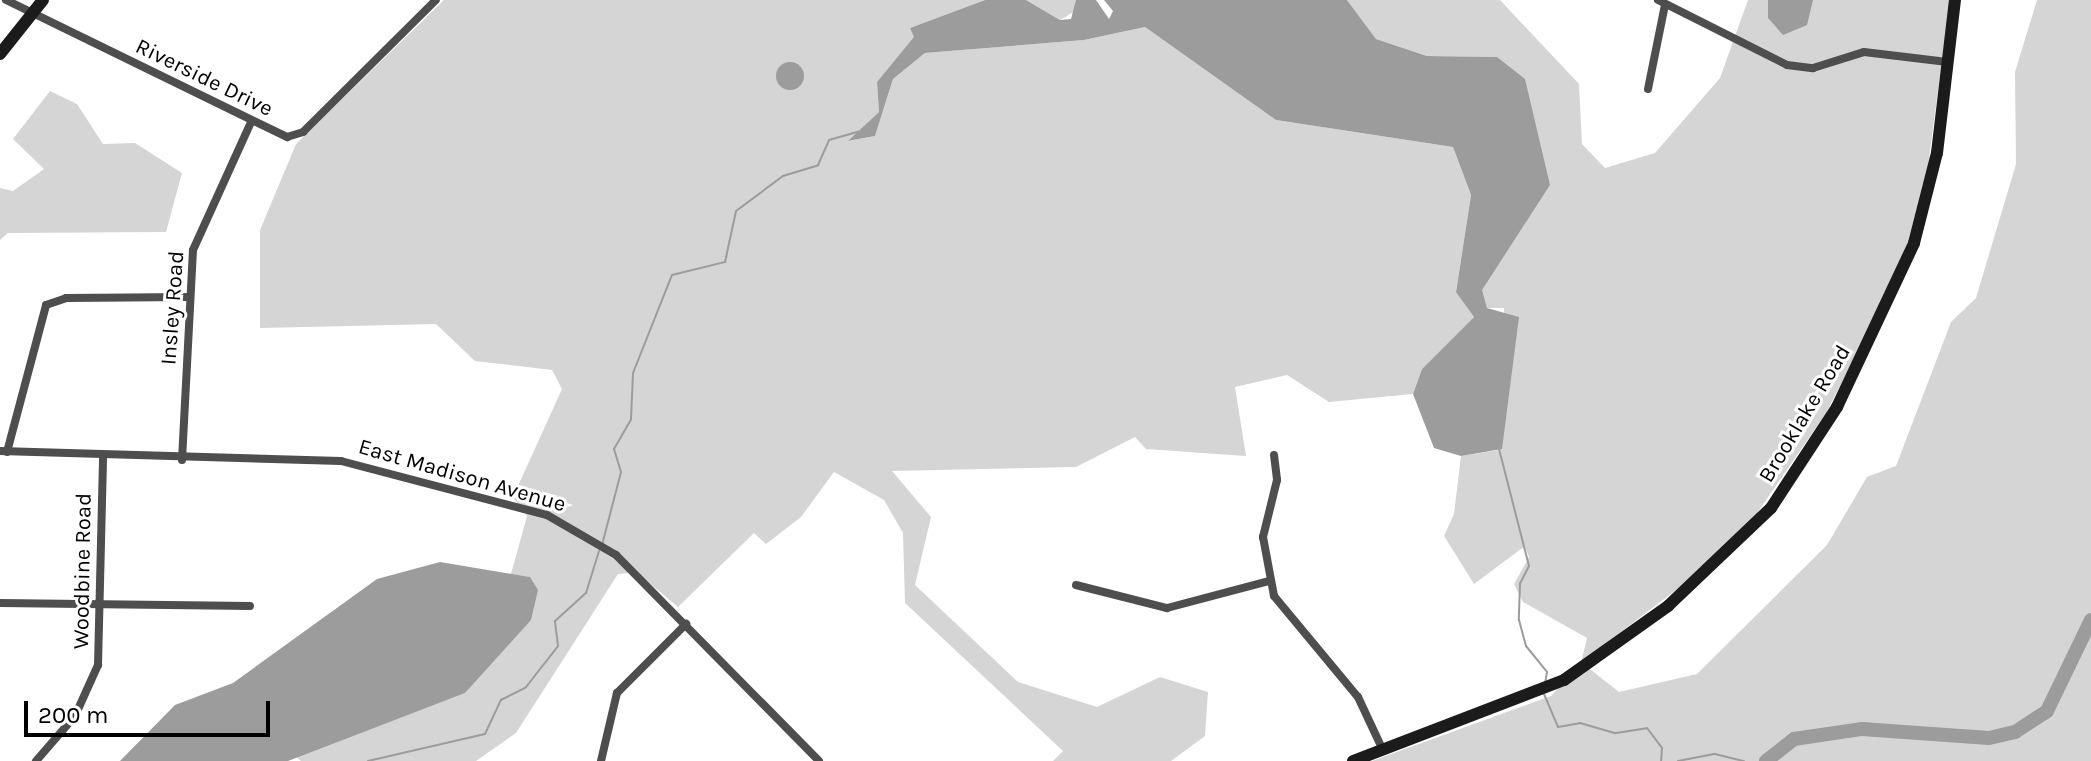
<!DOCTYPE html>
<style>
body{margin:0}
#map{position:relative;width:2091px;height:761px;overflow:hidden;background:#fff;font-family:Karla,sans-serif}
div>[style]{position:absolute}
.green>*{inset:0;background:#d5d5d5}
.water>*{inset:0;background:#9c9c9c}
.round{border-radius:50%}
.stream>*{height:2px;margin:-1px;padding:0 1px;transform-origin:1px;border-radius:1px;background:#9c9c9c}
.river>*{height:14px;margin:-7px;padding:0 7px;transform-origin:7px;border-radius:7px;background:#9c9c9c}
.street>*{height:8px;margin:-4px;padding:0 4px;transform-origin:4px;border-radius:4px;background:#4e4e4e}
.secondary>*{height:12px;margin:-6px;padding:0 6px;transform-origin:6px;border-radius:6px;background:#1b1b1b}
span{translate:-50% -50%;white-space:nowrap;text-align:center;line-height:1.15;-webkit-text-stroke:6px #fff;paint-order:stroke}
.street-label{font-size:22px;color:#000}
.scale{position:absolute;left:24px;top:701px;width:246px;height:36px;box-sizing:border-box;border:4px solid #000;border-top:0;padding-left:10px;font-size:24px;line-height:28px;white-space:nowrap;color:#000;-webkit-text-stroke:6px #fff;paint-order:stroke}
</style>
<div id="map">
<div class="green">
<i style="clip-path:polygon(444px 0,985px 0,910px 28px,915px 37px,877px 82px,879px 112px,849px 141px,875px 136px,893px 79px,925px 53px,1084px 40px,1145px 27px,1276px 120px,1453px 147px,1471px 195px,1456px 291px,1474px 317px,1422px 369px,1413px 394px,1329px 402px,1287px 375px,1235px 387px,1246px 456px,1146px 449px,1135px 437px,1076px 467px,892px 471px,931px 517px,915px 585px,1018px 682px,1097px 707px,1160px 677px,1208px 692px,1205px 736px,1171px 761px,1053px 761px,1063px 751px,905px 603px,903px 533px,884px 500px,834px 472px,801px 517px,766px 544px,754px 533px,678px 607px,636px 572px,618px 574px,516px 733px,476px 761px,301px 761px,295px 756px,465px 693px,530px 577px,511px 574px,527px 516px,513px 497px,562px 389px,552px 370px,475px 361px,436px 324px,260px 328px,260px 230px,296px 144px)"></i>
<i style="clip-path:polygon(1026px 0,1076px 0,1077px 10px,1060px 20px)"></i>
<i style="clip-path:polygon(1347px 0,1500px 0,1579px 84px,1582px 144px,1605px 168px,1655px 153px,1720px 78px,1748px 0,1950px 0,1928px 166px,1907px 245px,1862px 343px,1826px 413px,1753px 519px,1676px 590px,1581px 662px,1619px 692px,1697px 674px,1827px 545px,1867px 477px,1896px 466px,1951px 322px,1976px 298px,1993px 241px,2016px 164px,2015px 72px,2037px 0,2091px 0,2091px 761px,1372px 761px,1551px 696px,1581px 663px,1587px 638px,1523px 602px,1514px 584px,1529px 557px,1525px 546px,1474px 584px,1444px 536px,1454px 514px,1461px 456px,1499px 450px,1504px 308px,1487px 308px,1481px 290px,1550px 185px,1497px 57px,1427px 56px,1376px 39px)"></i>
<i style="clip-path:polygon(50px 91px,77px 104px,103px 144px,135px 143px,182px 173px,166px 232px,8px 233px,0 240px,0 188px,13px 191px,44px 169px,13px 139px)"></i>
</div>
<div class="water">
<i style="clip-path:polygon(985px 0,1026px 0,1060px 20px,1071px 19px,1076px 0,1096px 0,1109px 19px,1113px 11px,1104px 0,1347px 0,1376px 39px,1427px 56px,1497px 57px,1525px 79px,1550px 185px,1482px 290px,1487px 308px,1519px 317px,1502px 449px,1461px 456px,1434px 448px,1413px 394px,1422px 369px,1474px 317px,1456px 292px,1471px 195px,1453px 147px,1276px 120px,1145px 27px,1084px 40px,925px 53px,893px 79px,875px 136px,848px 141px,879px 112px,877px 82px,914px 37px,910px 28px)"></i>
<i style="clip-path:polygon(1768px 0,1813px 0,1807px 25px,1783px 35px,1768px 18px)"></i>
<i class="round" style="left:776px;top:62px;width:28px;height:28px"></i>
<i style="clip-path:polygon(440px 562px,530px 577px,538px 590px,531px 620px,465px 693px,288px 761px,120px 761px,175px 705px,233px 683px,377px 579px)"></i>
</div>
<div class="stream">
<i style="left:1499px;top:449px;width:121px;rotate:75.6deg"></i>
<i style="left:1529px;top:566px;width:20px;rotate:117deg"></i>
<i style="left:1520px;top:584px;width:36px;rotate:92deg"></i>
<i style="left:1519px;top:620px;width:27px;rotate:75deg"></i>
<i style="left:1526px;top:646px;width:33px;rotate:51deg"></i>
<i style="left:1547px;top:672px;width:11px;rotate:100deg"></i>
<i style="left:602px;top:545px;width:75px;rotate:-75.4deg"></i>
<i style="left:621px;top:472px;width:24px;rotate:-107deg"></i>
<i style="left:614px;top:449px;width:34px;rotate:-60deg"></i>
<i style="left:631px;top:419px;width:46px;rotate:-87.5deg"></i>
<i style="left:633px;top:373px;width:105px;rotate:-68.3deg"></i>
<i style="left:672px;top:275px;width:55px;rotate:-13.8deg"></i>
<i style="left:725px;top:262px;width:52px;rotate:-77.8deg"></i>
<i style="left:736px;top:211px;width:59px;rotate:-36.7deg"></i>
<i style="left:783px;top:176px;width:37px;rotate:-17deg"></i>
<i style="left:818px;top:165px;width:27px;rotate:-66deg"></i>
<i style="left:829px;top:140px;width:32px;rotate:-16deg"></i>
<i style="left:1544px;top:694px;width:36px;rotate:67deg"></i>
<i style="left:1558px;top:727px;width:22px;rotate:-10deg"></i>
<i style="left:1580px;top:723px;width:37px;rotate:16deg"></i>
<i style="left:1616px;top:733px;width:31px;rotate:-9deg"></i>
<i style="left:1647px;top:728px;width:25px;rotate:53deg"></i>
<i style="left:1662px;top:748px;width:13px;rotate:94deg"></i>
<i style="left:368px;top:761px;width:120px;rotate:-13deg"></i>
<i style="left:485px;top:734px;width:38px;rotate:-65deg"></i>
<i style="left:501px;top:700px;width:28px;rotate:-27deg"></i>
<i style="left:526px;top:687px;width:52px;rotate:-52deg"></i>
<i style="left:558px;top:646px;width:25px;rotate:-97deg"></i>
<i style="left:555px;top:621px;width:42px;rotate:-42.1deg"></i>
<i style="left:586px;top:593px;width:44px;rotate:-72.8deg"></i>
<i style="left:1678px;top:761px;width:38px;rotate:-11deg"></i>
<i style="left:1715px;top:754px;width:30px;rotate:14deg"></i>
</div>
<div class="river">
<i style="left:1766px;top:761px;width:36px;rotate:-38deg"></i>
<i style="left:1794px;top:739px;width:69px;rotate:-8.4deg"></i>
<i style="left:1862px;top:729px;width:127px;rotate:4.1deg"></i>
<i style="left:1989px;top:738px;width:27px;rotate:-13deg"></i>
<i style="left:2015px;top:732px;width:38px;rotate:-33deg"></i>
<i style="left:2047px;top:711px;width:101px;rotate:-64.2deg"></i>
</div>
<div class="street">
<i style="left:6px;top:0;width:313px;rotate:26deg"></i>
<i style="left:287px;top:137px;width:17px;rotate:-17deg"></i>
<i style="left:303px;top:132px;width:187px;rotate:-44.8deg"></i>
<i style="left:1658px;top:0;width:144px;rotate:26.7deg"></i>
<i style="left:1787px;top:65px;width:26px;rotate:7deg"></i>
<i style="left:1813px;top:68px;width:53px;rotate:-17.4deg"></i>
<i style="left:1864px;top:52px;width:84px;rotate:6.9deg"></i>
<i style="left:1648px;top:89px;width:86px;rotate:-78.6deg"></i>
<i style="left:0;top:451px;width:341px;rotate:1.7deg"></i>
<i style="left:341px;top:461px;width:213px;rotate:14.7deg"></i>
<i style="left:547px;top:515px;width:80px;rotate:30.1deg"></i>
<i style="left:616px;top:555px;width:289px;rotate:45.4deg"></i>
<i style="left:7px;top:452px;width:152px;rotate:-75.1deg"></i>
<i style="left:46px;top:305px;width:21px;rotate:-19deg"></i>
<i style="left:66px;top:298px;width:124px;rotate:-0.5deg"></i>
<i style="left:1274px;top:455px;width:25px;rotate:83deg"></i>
<i style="left:1277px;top:480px;width:59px;rotate:103.8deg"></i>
<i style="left:1263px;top:537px;width:60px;rotate:79.4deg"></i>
<i style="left:1274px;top:596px;width:131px;rotate:50.3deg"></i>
<i style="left:1358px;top:697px;width:54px;rotate:64.9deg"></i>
<i style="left:182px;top:460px;width:210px;rotate:-87deg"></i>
<i style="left:193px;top:250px;width:141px;rotate:-65.6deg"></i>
<i style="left:1076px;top:585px;width:94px;rotate:14.2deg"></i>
<i style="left:1167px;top:608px;width:106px;rotate:-14.8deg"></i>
<i style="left:0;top:603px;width:250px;rotate:0.7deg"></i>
<i style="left:36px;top:761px;width:60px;rotate:-49.1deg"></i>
<i style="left:75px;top:716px;width:56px;rotate:-65.7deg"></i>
<i style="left:98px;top:665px;width:206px;rotate:-88.6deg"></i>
<i style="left:601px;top:761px;width:70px;rotate:-76.8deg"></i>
<i style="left:617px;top:693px;width:98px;rotate:-45deg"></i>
</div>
<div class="secondary">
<i style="left:0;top:54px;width:69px;rotate:-51.5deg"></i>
<i style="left:1353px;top:761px;width:226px;rotate:-21deg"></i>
<i style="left:1564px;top:680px;width:128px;rotate:-35.4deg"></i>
<i style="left:1668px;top:606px;width:142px;rotate:-43.6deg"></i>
<i style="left:1771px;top:508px;width:121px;rotate:-56.8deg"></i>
<i style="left:1837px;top:407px;width:181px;rotate:-64.8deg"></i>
<i style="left:1914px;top:243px;width:93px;rotate:-75.7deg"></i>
<i style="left:1937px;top:153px;width:154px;rotate:-83.3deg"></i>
</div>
<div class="street-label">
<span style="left:204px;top:78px;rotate:26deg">Riverside Drive</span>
<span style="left:173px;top:308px;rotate:-86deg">Insley Road</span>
<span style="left:1805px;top:414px;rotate:-59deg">Brooklake Road</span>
<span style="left:462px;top:476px;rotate:16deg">East Madison Avenue</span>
<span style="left:83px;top:571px;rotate:-89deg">Woodbine Road</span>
</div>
<div class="scale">200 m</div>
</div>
